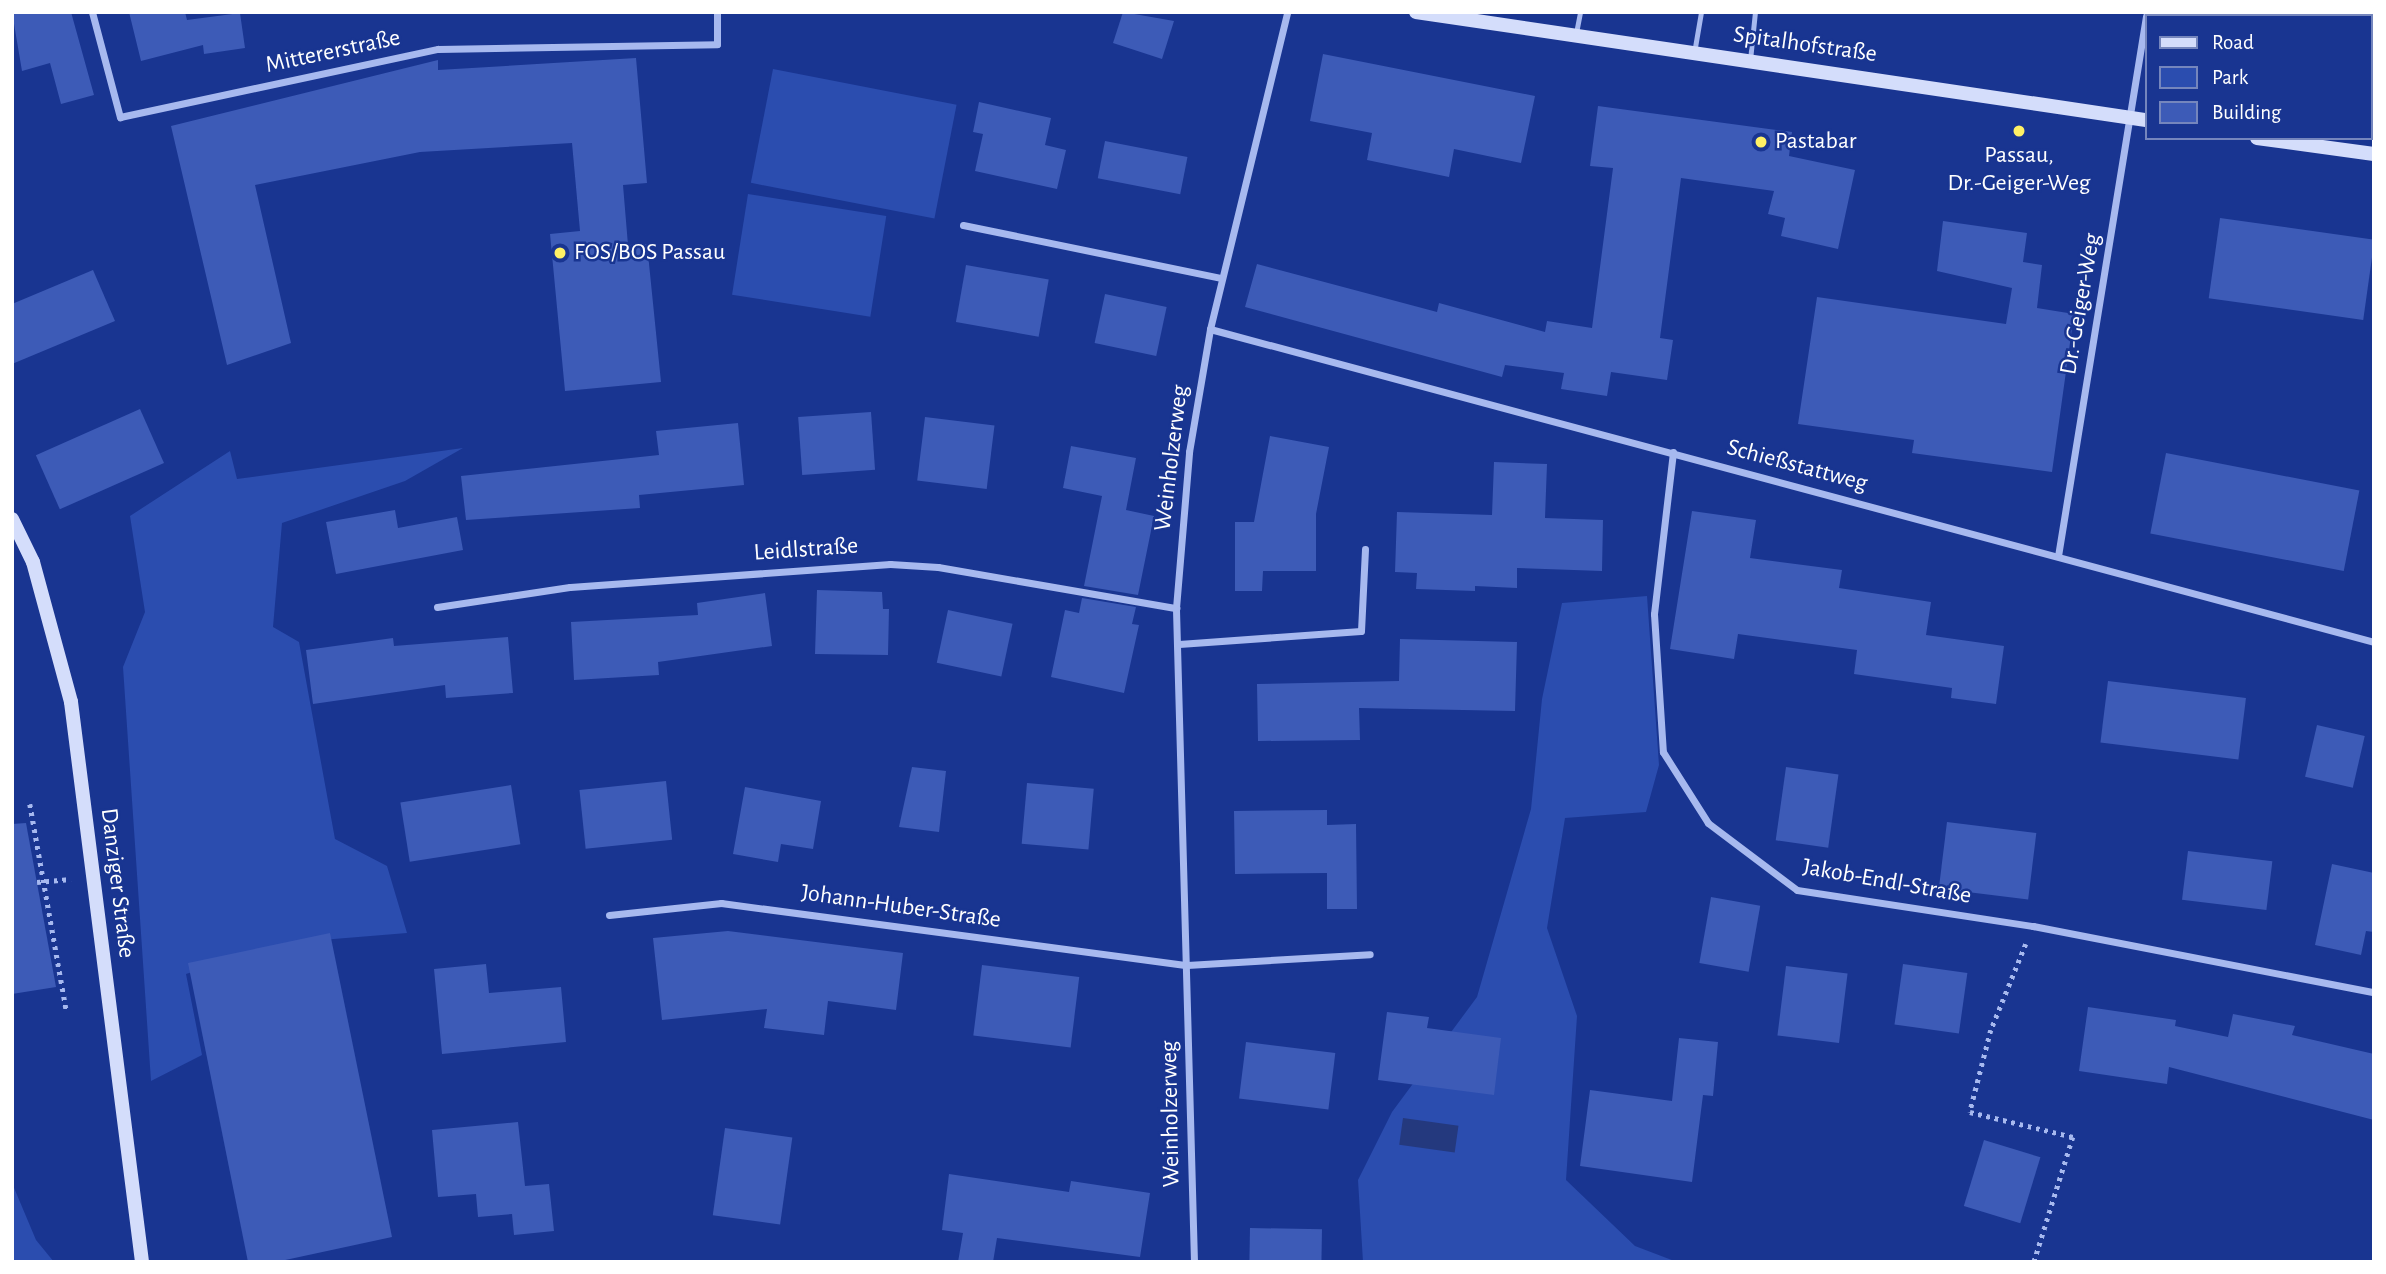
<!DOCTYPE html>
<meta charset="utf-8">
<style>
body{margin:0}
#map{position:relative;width:2386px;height:1274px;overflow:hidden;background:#193591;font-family:"Alegreya Sans",sans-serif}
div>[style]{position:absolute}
.green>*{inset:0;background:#2b4daf;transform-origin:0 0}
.water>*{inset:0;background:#24397e;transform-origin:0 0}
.building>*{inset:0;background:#3d5bb7;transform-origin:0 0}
.path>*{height:4.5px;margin-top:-2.25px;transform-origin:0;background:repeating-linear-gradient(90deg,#a7b9ef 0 3.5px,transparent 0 8.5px)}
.lane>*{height:5px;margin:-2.5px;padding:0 2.5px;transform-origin:2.5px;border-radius:2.5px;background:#a7b9ef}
.street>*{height:7px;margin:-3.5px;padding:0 3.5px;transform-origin:3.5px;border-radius:3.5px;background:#a7b9ef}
.secondary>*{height:14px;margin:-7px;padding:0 7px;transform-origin:7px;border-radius:7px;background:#d4ddfb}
.dots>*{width:19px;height:19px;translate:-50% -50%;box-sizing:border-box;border:4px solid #193591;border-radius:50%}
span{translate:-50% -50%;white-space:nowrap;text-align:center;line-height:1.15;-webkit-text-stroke:5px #193591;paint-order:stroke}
.street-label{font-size:24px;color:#fff}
.poi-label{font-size:24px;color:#fff}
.left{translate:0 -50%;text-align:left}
.frame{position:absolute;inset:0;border:14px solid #fff;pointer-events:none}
.legend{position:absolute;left:2145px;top:14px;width:228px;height:126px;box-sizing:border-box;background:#193591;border:2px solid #7586bd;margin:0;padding:9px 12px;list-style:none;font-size:21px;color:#fff}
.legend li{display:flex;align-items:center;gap:14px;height:35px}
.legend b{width:35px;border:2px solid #7586bd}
</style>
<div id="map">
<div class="green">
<i style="left:773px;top:69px;width:187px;height:116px;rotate:11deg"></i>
<i style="left:748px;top:194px;width:140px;height:102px;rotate:9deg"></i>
<i style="clip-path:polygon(463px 448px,405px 481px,282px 523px,273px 627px,299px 642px,335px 839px,387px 866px,407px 933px,285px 943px,186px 974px,202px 1055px,151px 1081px,123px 667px,145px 612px,130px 516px,230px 451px,237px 479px)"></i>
<i style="clip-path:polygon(1647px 596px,1659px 765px,1646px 812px,1565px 818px,1547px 928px,1577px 1016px,1566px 1180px,1635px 1246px,1677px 1262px,1363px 1262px,1358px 1180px,1392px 1112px,1477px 997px,1531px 809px,1542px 699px,1562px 603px)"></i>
<i style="clip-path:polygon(12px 1183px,36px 1240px,54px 1262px,12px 1262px)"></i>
</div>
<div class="water">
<i style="left:1403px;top:1118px;width:56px;height:27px;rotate:8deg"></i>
</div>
<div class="building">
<i style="clip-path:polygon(12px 12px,71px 12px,94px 95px,61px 104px,50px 63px,22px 71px)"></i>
<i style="clip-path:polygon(129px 12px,185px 12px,187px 20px,240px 13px,245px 48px,204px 54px,203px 45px,141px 61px)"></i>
<i style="clip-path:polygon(1123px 12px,1174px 21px,1162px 59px,1113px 43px)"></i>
<i style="clip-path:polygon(1323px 54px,1535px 96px,1521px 163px,1454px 149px,1449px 177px,1367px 160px,1372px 133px,1310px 121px)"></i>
<i style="clip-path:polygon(636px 58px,647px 183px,623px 185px,628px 245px,647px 244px,661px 382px,565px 391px,550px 234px,580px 231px,572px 143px,420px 152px,255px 185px,291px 343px,227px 365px,171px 126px,438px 60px,438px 70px)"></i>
<i style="clip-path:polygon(979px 102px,1051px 118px,1045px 145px,1066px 150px,1057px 189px,975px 171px,983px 134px,973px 132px)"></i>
<i style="clip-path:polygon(1598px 106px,1792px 132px,1789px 156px,1855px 170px,1838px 249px,1781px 236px,1785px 218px,1768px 214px,1774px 191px,1681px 178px,1660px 338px,1673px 340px,1667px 380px,1611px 372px,1607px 396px,1561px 389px,1564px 373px,1505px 365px,1502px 377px,1245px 307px,1257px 264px,1437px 312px,1439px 303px,1545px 332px,1547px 321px,1592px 328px,1613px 168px,1590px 166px)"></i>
<i style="left:1105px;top:141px;width:84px;height:38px;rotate:11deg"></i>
<i style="left:2220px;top:218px;width:156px;height:81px;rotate:8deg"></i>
<i style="clip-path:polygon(1943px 221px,2027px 233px,2023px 262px,2042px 265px,2037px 308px,2074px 314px,2052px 472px,1912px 453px,1914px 440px,1798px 424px,1817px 297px,2006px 324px,2012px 288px,1937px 271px)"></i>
<i style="left:966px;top:265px;width:84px;height:58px;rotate:10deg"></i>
<i style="clip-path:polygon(93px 270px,115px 321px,12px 364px,12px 304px)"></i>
<i style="left:1105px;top:294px;width:63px;height:50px;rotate:12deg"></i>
<i style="left:140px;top:409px;width:59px;height:114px;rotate:66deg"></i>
<i style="left:871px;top:412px;width:58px;height:73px;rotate:86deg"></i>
<i style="left:925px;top:417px;width:70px;height:64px;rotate:7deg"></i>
<i style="clip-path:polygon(738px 423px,744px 485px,639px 495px,640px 508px,466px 520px,461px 476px,659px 455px,656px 431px)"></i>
<i style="clip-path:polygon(1270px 436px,1329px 447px,1316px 514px,1316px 571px,1263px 571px,1262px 591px,1235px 591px,1235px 522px,1254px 522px)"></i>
<i style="clip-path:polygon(1071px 446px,1136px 458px,1126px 510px,1154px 516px,1138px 595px,1084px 586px,1102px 496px,1063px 488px)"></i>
<i style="left:2166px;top:453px;width:197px;height:82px;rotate:11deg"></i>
<i style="clip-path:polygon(1494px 462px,1547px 464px,1545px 518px,1603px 520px,1602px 571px,1517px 568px,1517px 588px,1475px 586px,1475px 591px,1416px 589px,1417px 573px,1395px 572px,1397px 512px,1492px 515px)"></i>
<i style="clip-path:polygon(395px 510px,398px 528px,457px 517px,463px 550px,336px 574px,326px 522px)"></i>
<i style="clip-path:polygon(1692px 511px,1756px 520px,1750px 558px,1842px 570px,1839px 588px,1931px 602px,1926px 635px,2004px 646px,1996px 704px,1951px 698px,1952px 688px,1854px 674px,1857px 650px,1738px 634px,1734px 659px,1670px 649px)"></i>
<i style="clip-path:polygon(817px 590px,882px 592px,883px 609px,889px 609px,888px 655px,815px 654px)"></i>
<i style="clip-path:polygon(765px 593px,772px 646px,658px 662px,659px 675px,574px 680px,571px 622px,698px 615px,697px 603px)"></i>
<i style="clip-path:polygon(1082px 598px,1136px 607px,1132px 624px,1139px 625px,1124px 693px,1051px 677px,1065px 610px,1079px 613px)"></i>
<i style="left:948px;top:610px;width:66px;height:54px;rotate:12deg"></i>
<i style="clip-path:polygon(508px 637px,513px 693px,446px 698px,445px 685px,313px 704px,306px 650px,393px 638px,394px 646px)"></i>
<i style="clip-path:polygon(1400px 639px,1517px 642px,1515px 711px,1359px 708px,1360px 740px,1258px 741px,1257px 684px,1399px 681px)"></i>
<i style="left:2108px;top:681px;width:139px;height:62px;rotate:7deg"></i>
<i style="left:2317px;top:725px;width:49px;height:53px;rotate:13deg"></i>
<i style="clip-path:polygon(912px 767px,946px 771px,939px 832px,899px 827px)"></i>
<i style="left:1786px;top:767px;width:53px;height:74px;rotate:8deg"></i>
<i style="left:666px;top:781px;width:59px;height:87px;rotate:84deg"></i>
<i style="left:1027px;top:783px;width:67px;height:61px;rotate:5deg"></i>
<i style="left:511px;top:785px;width:60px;height:112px;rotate:81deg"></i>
<i style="clip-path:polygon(745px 787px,821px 801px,813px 849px,781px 844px,778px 862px,733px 854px)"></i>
<i style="clip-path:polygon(1327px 810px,1327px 825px,1356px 824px,1357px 909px,1327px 909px,1327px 873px,1235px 874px,1234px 811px)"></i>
<i style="left:1947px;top:822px;width:90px;height:67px;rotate:7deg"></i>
<i style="clip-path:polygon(26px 823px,56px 987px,12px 994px,12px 824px)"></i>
<i style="left:2188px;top:851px;width:85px;height:49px;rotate:7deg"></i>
<i style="clip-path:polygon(2332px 864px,2374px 873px,2374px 932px,2366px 931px,2361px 955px,2315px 945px)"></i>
<i style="left:1711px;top:897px;width:50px;height:67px;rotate:10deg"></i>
<i style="clip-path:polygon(728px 931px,903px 953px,896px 1010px,828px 1001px,824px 1035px,764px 1028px,767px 1009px,662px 1020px,653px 938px)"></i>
<i style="clip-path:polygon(330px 933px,392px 1237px,276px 1262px,248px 1262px,188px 963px)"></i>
<i style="clip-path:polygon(486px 964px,489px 993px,561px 987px,566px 1042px,442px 1054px,434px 969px)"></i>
<i style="left:1903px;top:964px;width:65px;height:61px;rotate:8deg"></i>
<i style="left:982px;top:965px;width:98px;height:71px;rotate:7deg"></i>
<i style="left:1786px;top:966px;width:62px;height:70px;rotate:7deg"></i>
<i style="clip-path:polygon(2088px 1007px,2176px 1020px,2175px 1026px,2228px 1037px,2233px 1014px,2295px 1026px,2292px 1035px,2374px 1054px,2374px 1120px,2169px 1067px,2167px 1084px,2079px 1071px)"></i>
<i style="clip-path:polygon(1387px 1012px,1429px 1017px,1427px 1028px,1501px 1038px,1494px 1095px,1378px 1080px)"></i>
<i style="clip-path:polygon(1679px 1038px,1718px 1042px,1713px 1096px,1703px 1095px,1692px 1182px,1580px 1166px,1590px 1090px,1672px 1101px)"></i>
<i style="left:1246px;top:1042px;width:90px;height:57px;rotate:7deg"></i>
<i style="clip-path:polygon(518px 1122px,525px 1186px,549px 1184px,554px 1231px,514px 1235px,512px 1214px,478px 1217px,476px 1194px,438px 1197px,432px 1130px)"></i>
<i style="left:725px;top:1128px;width:68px;height:88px;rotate:8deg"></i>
<i style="left:1984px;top:1140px;width:59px;height:69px;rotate:17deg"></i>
<i style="clip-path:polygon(949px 1174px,1069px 1192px,1071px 1181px,1150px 1193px,1140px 1257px,997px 1238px,993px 1262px,958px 1262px,963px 1233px,942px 1230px)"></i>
<i style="left:1250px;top:1228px;width:72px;height:34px;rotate:1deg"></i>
</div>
<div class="path">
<i style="left:30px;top:804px;width:212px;rotate:80deg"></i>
<i style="left:37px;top:882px;width:34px;rotate:-5deg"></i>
<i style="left:2026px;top:944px;width:93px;rotate:112.1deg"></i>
<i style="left:1991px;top:1030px;width:85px;rotate:104.4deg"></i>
<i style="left:1970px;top:1112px;width:106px;rotate:13.6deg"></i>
<i style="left:2073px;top:1137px;width:131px;rotate:107.3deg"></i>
</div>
<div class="lane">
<i style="left:1576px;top:33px;width:21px;rotate:-79deg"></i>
<i style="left:1694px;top:53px;width:42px;rotate:-80.3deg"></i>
<i style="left:1750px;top:60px;width:48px;rotate:-84.1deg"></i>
</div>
<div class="street">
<i style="left:92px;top:12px;width:109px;rotate:75.1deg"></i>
<i style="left:120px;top:117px;width:325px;rotate:-12.1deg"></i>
<i style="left:438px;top:49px;width:279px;rotate:-1deg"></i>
<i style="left:717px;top:44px;width:32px;rotate:-90deg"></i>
<i style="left:963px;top:225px;width:264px;rotate:11.6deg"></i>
<i style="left:1210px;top:329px;width:1205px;rotate:15.05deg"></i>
<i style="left:1673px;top:452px;width:163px;rotate:96.7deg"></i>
<i style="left:1654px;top:614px;width:138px;rotate:86.3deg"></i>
<i style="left:1663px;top:752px;width:84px;rotate:57.6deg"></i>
<i style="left:1708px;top:823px;width:111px;rotate:37deg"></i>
<i style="left:1797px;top:890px;width:239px;rotate:8.7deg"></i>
<i style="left:2033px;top:926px;width:347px;rotate:11deg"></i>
<i style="left:2058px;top:556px;width:547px;rotate:-80.74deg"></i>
<i style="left:437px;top:607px;width:134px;rotate:-8.6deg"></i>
<i style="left:570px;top:587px;width:321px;rotate:-4.1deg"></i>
<i style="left:890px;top:564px;width:48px;rotate:3.6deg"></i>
<i style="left:938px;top:567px;width:242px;rotate:9.8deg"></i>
<i style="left:1179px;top:644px;width:182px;rotate:-4.1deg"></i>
<i style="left:1361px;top:631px;width:82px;rotate:-87.2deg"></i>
<i style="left:609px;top:915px;width:113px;rotate:-6.1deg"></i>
<i style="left:721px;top:903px;width:470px;rotate:7.6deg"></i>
<i style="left:1187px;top:965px;width:183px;rotate:-3.4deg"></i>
<i style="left:1194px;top:1262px;width:654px;rotate:-91.58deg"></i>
<i style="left:1176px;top:608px;width:157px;rotate:-85.2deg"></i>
<i style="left:1189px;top:452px;width:125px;rotate:-80.3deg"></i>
<i style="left:1210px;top:329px;width:326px;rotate:-76.3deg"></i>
</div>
<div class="secondary">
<i style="left:1416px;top:12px;width:738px;rotate:8.42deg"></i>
<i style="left:2257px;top:138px;width:118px;rotate:7.8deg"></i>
<i style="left:12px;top:519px;width:48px;rotate:64deg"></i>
<i style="left:33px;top:562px;width:145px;rotate:74.8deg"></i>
<i style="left:71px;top:702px;width:564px;rotate:82.77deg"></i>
</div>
<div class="dots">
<i style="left:2019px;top:131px;background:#fff165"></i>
<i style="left:1761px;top:142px;background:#fff165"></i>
<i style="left:560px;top:253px;background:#fff165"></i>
</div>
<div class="street-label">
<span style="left:1805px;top:45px;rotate:8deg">Spitalhofstraße</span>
<span style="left:333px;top:52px;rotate:-12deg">Mittererstraße</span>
<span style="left:2081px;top:304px;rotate:-80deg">Dr.-Geiger-Weg</span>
<span style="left:1172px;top:458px;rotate:-83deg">Weinholzerweg</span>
<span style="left:1797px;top:466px;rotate:15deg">Schießstattweg</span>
<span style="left:806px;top:550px;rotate:-4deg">Leidlstraße</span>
<span style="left:1887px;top:882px;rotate:10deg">Jakob-Endl-Straße</span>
<span style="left:117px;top:883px;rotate:83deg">Danziger Straße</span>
<span style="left:901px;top:907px;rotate:8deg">Johann-Huber-Straße</span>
<span style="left:1171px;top:1114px;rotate:-91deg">Weinholzerweg</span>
</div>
<div class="poi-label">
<span class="left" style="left:1775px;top:142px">Pastabar</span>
<span style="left:2019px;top:170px">Passau,<br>Dr.-Geiger-Weg</span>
<span class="left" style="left:574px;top:253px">FOS/BOS Passau</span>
</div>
<div class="frame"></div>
<ul class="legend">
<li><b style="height:9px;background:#d4ddfb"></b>Road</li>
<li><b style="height:19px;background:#2b4daf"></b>Park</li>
<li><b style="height:19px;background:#3d5bb7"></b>Building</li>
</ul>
</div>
